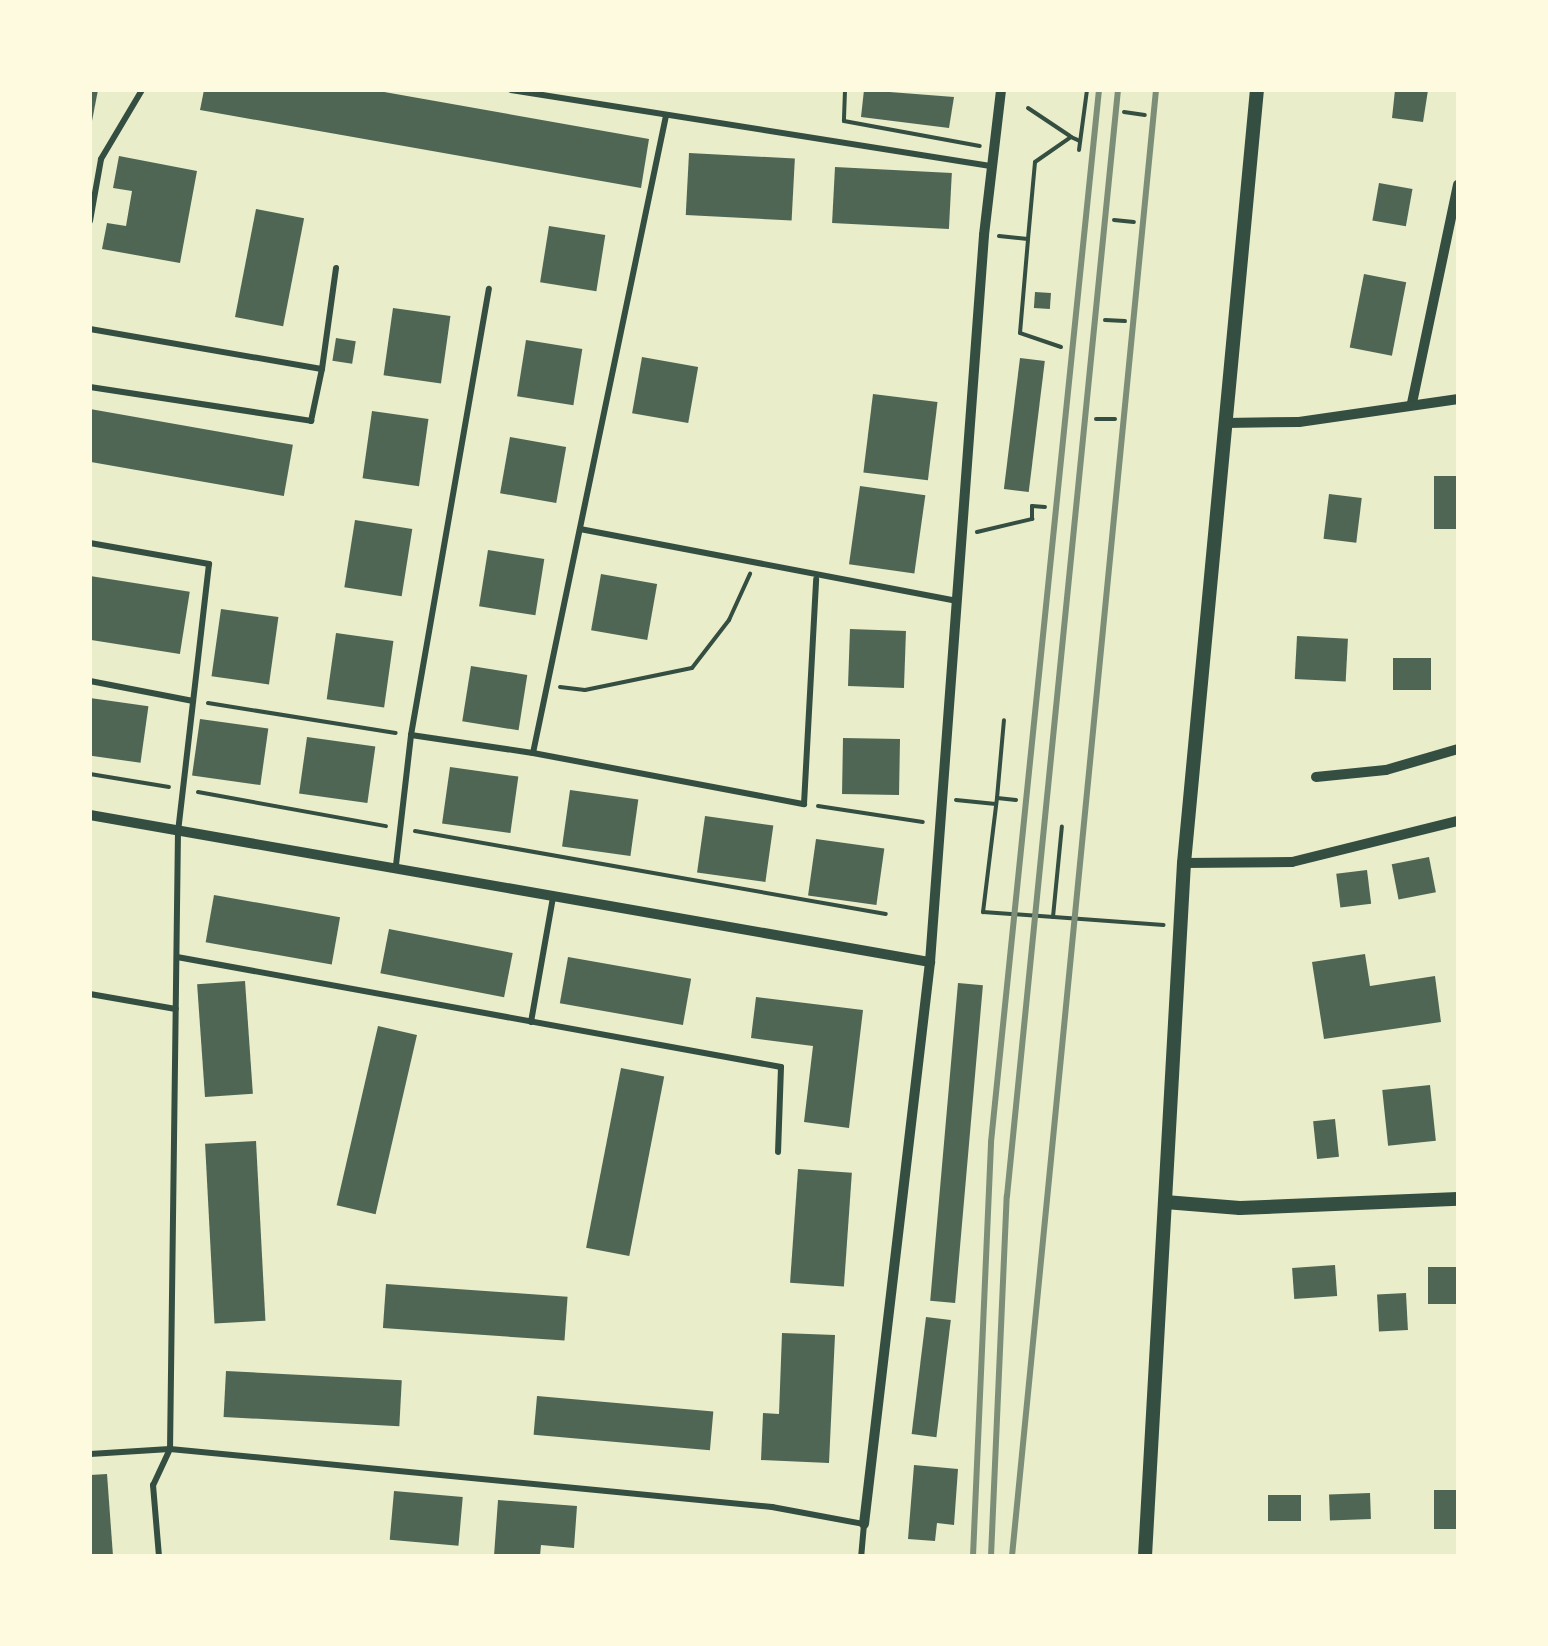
<!DOCTYPE html>
<style>
body{margin:0}
#map{position:relative;width:1548px;height:1646px;overflow:hidden;background:#e9edc9;font-family:"PT Sans Narrow",sans-serif}
div>[style]{position:absolute}
.building>*{inset:0;background:#4f6655;transform-origin:0 0}
.path>*{height:4px;margin:-2px;padding:0 2px;transform-origin:2px;border-radius:2px;background:#344e41}
.service>*{height:6px;margin:-3px;padding:0 3px;transform-origin:3px;border-radius:3px;background:#344e41}
.minor>*{height:10px;margin:-5px;padding:0 5px;transform-origin:5px;border-radius:5px;background:#344e41}
.tertiary>*{height:14px;margin:-7px;padding:0 7px;transform-origin:7px;border-radius:7px;background:#344e41}
.rail>*{height:6px;margin:-3px;padding:0 3px;transform-origin:3px;border-radius:3px;background:#7c8e77}
span{translate:-50% -50%;white-space:nowrap;text-align:center;line-height:1.15;-webkit-text-stroke:10px #fefae0;paint-order:stroke}
.frame{position:absolute;inset:0;border:92px solid #fefae0;pointer-events:none}
</style>
<div id="map">
<div class="building">
<i style="clip-path:polygon(90px 90px,98px 90px,92px 121px,90px 121px)"></i>
<i style="clip-path:polygon(204px 90px,373px 90px,649px 139px,641px 188px,200px 110px)"></i>
<i style="clip-path:polygon(864px 90px,954px 97px,949px 128px,861px 117px)"></i>
<i style="clip-path:polygon(1395px 90px,1428px 90px,1423px 122px,1392px 118px)"></i>
<i style="left:689px;top:153px;width:106px;height:62px;rotate:3deg"></i>
<i style="clip-path:polygon(119px 156px,197px 171px,180px 263px,102px 249px,107px 223px,126px 226px,132px 191px,113px 188px)"></i>
<i style="left:835px;top:167px;width:117px;height:56px;rotate:3deg"></i>
<i style="left:1379px;top:183px;width:34px;height:38px;rotate:10deg"></i>
<i style="left:256px;top:209px;width:49px;height:110px;rotate:11deg"></i>
<i style="left:549px;top:226px;width:57px;height:57px;rotate:9deg"></i>
<i style="left:1364px;top:274px;width:43px;height:75px;rotate:11deg"></i>
<i style="left:1035px;top:292px;width:16px;height:16px;rotate:4deg"></i>
<i style="left:393px;top:308px;width:58px;height:68px;rotate:8deg"></i>
<i style="left:336px;top:338px;width:20px;height:23px;rotate:9deg"></i>
<i style="left:526px;top:340px;width:57px;height:57px;rotate:9deg"></i>
<i style="left:642px;top:357px;width:57px;height:57px;rotate:10deg"></i>
<i style="left:1020px;top:358px;width:25px;height:132px;rotate:7deg"></i>
<i style="left:873px;top:394px;width:65px;height:79px;rotate:7deg"></i>
<i style="left:90px;top:409px;width:206px;height:52px;rotate:10deg"></i>
<i style="left:372px;top:411px;width:57px;height:68px;rotate:8deg"></i>
<i style="left:510px;top:437px;width:57px;height:57px;rotate:10deg"></i>
<i style="left:1458px;top:476px;width:53px;height:24px;rotate:90deg"></i>
<i style="left:860px;top:486px;width:66px;height:79px;rotate:8deg"></i>
<i style="left:1329px;top:494px;width:33px;height:45px;rotate:7deg"></i>
<i style="left:355px;top:520px;width:58px;height:68px;rotate:9deg"></i>
<i style="left:488px;top:550px;width:57px;height:57px;rotate:9deg"></i>
<i style="left:601px;top:574px;width:57px;height:57px;rotate:10deg"></i>
<i style="left:90px;top:576px;width:101px;height:63px;rotate:9deg"></i>
<i style="left:221px;top:609px;width:58px;height:68px;rotate:8deg"></i>
<i style="left:850px;top:629px;width:56px;height:57px;rotate:2deg"></i>
<i style="left:336px;top:633px;width:58px;height:67px;rotate:8deg"></i>
<i style="left:1297px;top:636px;width:51px;height:43px;rotate:3deg"></i>
<i style="left:1393px;top:658px;width:38px;height:32px"></i>
<i style="left:471px;top:666px;width:57px;height:56px;rotate:9deg"></i>
<i style="left:90px;top:698px;width:59px;height:57px;rotate:8deg"></i>
<i style="left:200px;top:719px;width:69px;height:57px;rotate:8deg"></i>
<i style="left:307px;top:737px;width:69px;height:57px;rotate:8deg"></i>
<i style="left:843px;top:738px;width:57px;height:56px;rotate:1deg"></i>
<i style="left:450px;top:767px;width:69px;height:57px;rotate:8deg"></i>
<i style="left:570px;top:790px;width:69px;height:57px;rotate:8deg"></i>
<i style="left:705px;top:816px;width:69px;height:57px;rotate:8deg"></i>
<i style="left:816px;top:839px;width:69px;height:57px;rotate:8deg"></i>
<i style="left:1429px;top:857px;width:36px;height:38px;rotate:79deg"></i>
<i style="left:1367px;top:870px;width:34px;height:31px;rotate:83deg"></i>
<i style="left:214px;top:895px;width:128px;height:48px;rotate:10deg"></i>
<i style="left:389px;top:929px;width:126px;height:45px;rotate:11deg"></i>
<i style="clip-path:polygon(1365px 954px,1370px 986px,1435px 976px,1441px 1022px,1324px 1039px,1312px 962px)"></i>
<i style="left:568px;top:957px;width:125px;height:47px;rotate:10deg"></i>
<i style="left:245px;top:981px;width:113px;height:48px;rotate:86deg"></i>
<i style="left:958px;top:983px;width:25px;height:319px;rotate:5deg"></i>
<i style="clip-path:polygon(756px 997px,863px 1010px,849px 1128px,804px 1122px,813px 1046px,751px 1038px)"></i>
<i style="left:378px;top:1026px;width:40px;height:184px;rotate:13deg"></i>
<i style="left:621px;top:1068px;width:44px;height:183px;rotate:11deg"></i>
<i style="left:1430px;top:1085px;width:56px;height:48px;rotate:84deg"></i>
<i style="left:1335px;top:1119px;width:38px;height:22px;rotate:84deg"></i>
<i style="left:256px;top:1141px;width:180px;height:51px;rotate:87deg"></i>
<i style="left:798px;top:1169px;width:54px;height:114px;rotate:4deg"></i>
<i style="left:1335px;top:1265px;width:31px;height:43px;rotate:86deg"></i>
<i style="left:1458px;top:1267px;width:37px;height:30px;rotate:90deg"></i>
<i style="left:386px;top:1284px;width:182px;height:44px;rotate:4deg"></i>
<i style="left:1406px;top:1293px;width:37px;height:29px;rotate:87deg"></i>
<i style="left:926px;top:1317px;width:25px;height:118px;rotate:7deg"></i>
<i style="clip-path:polygon(782px 1333px,835px 1335px,829px 1463px,761px 1460px,763px 1413px,779px 1414px)"></i>
<i style="left:226px;top:1371px;width:176px;height:46px;rotate:3deg"></i>
<i style="left:537px;top:1396px;width:177px;height:39px;rotate:5deg"></i>
<i style="clip-path:polygon(914px 1465px,958px 1469px,954px 1525px,937px 1523px,935px 1541px,908px 1539px)"></i>
<i style="clip-path:polygon(107px 1474px,113px 1556px,90px 1556px,90px 1475px)"></i>
<i style="left:1458px;top:1490px;width:39px;height:24px;rotate:90deg"></i>
<i style="left:394px;top:1491px;width:69px;height:49px;rotate:5deg"></i>
<i style="left:1370px;top:1493px;width:26px;height:41px;rotate:88deg"></i>
<i style="left:1301px;top:1495px;width:26px;height:33px;rotate:90deg"></i>
<i style="clip-path:polygon(498px 1500px,577px 1506px,574px 1548px,541px 1545px,540px 1556px,494px 1556px)"></i>
</div>
<div class="path">
<i style="left:845px;top:90px;width:31px;rotate:92deg"></i>
<i style="left:844px;top:121px;width:138px;rotate:10.4deg"></i>
<i style="left:1028px;top:108px;width:50px;rotate:33.7deg"></i>
<i style="left:1124px;top:112px;width:21px;rotate:8deg"></i>
<i style="left:1079px;top:150px;width:61px;rotate:-82.4deg"></i>
<i style="left:1114px;top:220px;width:20px;rotate:6deg"></i>
<i style="left:999px;top:236px;width:29px;rotate:6deg"></i>
<i style="left:1105px;top:320px;width:20px;rotate:3deg"></i>
<i style="left:1061px;top:347px;width:43px;rotate:-161.1deg"></i>
<i style="left:1020px;top:333px;width:94px;rotate:-85.1deg"></i>
<i style="left:1028px;top:239px;width:77px;rotate:-84.8deg"></i>
<i style="left:1035px;top:162px;width:44px;rotate:-34.8deg"></i>
<i style="left:1071px;top:137px;width:10px;rotate:24deg"></i>
<i style="left:1096px;top:419px;width:19px"></i>
<i style="left:977px;top:532px;width:57px;rotate:-13.3deg"></i>
<i style="left:1032px;top:519px;width:13px;rotate:-90deg"></i>
<i style="left:1032px;top:506px;width:13px;rotate:4deg"></i>
<i style="left:560px;top:687px;width:25px;rotate:7deg"></i>
<i style="left:585px;top:690px;width:109px;rotate:-11.6deg"></i>
<i style="left:692px;top:668px;width:61px;rotate:-52.4deg"></i>
<i style="left:729px;top:620px;width:51px;rotate:-65.5deg"></i>
<i style="left:208px;top:703px;width:190px;rotate:9.1deg"></i>
<i style="left:90px;top:774px;width:80px;rotate:9.3deg"></i>
<i style="left:198px;top:792px;width:191px;rotate:10.3deg"></i>
<i style="left:997px;top:798px;width:78px;rotate:-84.9deg"></i>
<i style="left:956px;top:800px;width:40px;rotate:5.7deg"></i>
<i style="left:1016px;top:800px;width:19px;rotate:-174deg"></i>
<i style="left:997px;top:798px;width:115px;rotate:97deg"></i>
<i style="left:983px;top:912px;width:181px;rotate:4.1deg"></i>
<i style="left:818px;top:806px;width:106px;rotate:8.7deg"></i>
<i style="left:415px;top:831px;width:478px;rotate:10deg"></i>
<i style="left:1053px;top:917px;width:91px;rotate:-84.4deg"></i>
</div>
<div class="service">
<i style="left:511px;top:90px;width:487px;rotate:9deg"></i>
<i style="left:90px;top:221px;width:63px;rotate:-79.9deg"></i>
<i style="left:101px;top:159px;width:80px;rotate:-59.3deg"></i>
<i style="left:90px;top:329px;width:235px;rotate:9.8deg"></i>
<i style="left:322px;top:369px;width:102px;rotate:-82.1deg"></i>
<i style="left:90px;top:387px;width:224px;rotate:8.7deg"></i>
<i style="left:311px;top:421px;width:53px;rotate:-78.1deg"></i>
<i style="left:580px;top:529px;width:384px;rotate:10.8deg"></i>
<i style="left:90px;top:543px;width:121px;rotate:10deg"></i>
<i style="left:209px;top:564px;width:269px;rotate:96.6deg"></i>
<i style="left:178px;top:831px;width:618px;rotate:90.74deg"></i>
<i style="left:170px;top:1449px;width:40px;rotate:115deg"></i>
<i style="left:153px;top:1485px;width:71px;rotate:85.2deg"></i>
<i style="left:90px;top:681px;width:105px;rotate:11deg"></i>
<i style="left:411px;top:735px;width:453px;rotate:-80.1deg"></i>
<i style="left:533px;top:753px;width:276px;rotate:10.7deg"></i>
<i style="left:804px;top:804px;width:225px;rotate:-86.9deg"></i>
<i style="left:396px;top:865px;width:131px;rotate:-83.4deg"></i>
<i style="left:411px;top:735px;width:123px;rotate:8.4deg"></i>
<i style="left:533px;top:753px;width:651px;rotate:-78.21deg"></i>
<i style="left:177px;top:957px;width:614px;rotate:10.32deg"></i>
<i style="left:781px;top:1067px;width:85px;rotate:92deg"></i>
<i style="left:90px;top:994px;width:87px;rotate:9.9deg"></i>
<i style="left:531px;top:1022px;width:127px;rotate:-80deg"></i>
<i style="left:90px;top:1454px;width:80px;rotate:-3.6deg"></i>
<i style="left:170px;top:1449px;width:605px;rotate:5.5deg"></i>
<i style="left:772px;top:1507px;width:94px;rotate:10.5deg"></i>
<i style="left:864px;top:1524px;width:32px;rotate:95deg"></i>
</div>
<div class="minor">
<i style="left:1412px;top:403px;width:223px;rotate:-78.1deg"></i>
<i style="left:1225px;top:423px;width:74px;rotate:-0.8deg"></i>
<i style="left:1299px;top:422px;width:161px;rotate:-8.2deg"></i>
<i style="left:1316px;top:777px;width:70px;rotate:-5.7deg"></i>
<i style="left:1386px;top:770px;width:75px;rotate:-16.3deg"></i>
<i style="left:90px;top:815px;width:853px;rotate:9.93deg"></i>
<i style="left:1184px;top:863px;width:108px;rotate:-0.5deg"></i>
<i style="left:1292px;top:862px;width:171px;rotate:-13.9deg"></i>
<i style="left:864px;top:1524px;width:566px;rotate:-83.3deg"></i>
<i style="left:930px;top:962px;width:729px;rotate:-85.75deg"></i>
<i style="left:984px;top:235px;width:146px;rotate:-83.3deg"></i>
</div>
<div class="tertiary">
<i style="left:1165px;top:1202px;width:75px;rotate:4.6deg"></i>
<i style="left:1240px;top:1208px;width:218px;rotate:-2.4deg"></i>
<i style="left:1145px;top:1556px;width:694px;rotate:-86.78deg"></i>
<i style="left:1184px;top:863px;width:776px;rotate:-84.61deg"></i>
</div>
<div class="rail">
<i style="left:973px;top:1556px;width:414px;rotate:-87.5deg"></i>
<i style="left:991px;top:1142px;width:1058px;rotate:-84.14deg"></i>
<i style="left:991px;top:1556px;width:360px;rotate:-87.5deg"></i>
<i style="left:1007px;top:1196px;width:1112px;rotate:-84.27deg"></i>
<i style="left:1012px;top:1556px;width:1473px;rotate:-84.39deg"></i>
</div>
<div class="frame"></div>
</div>
